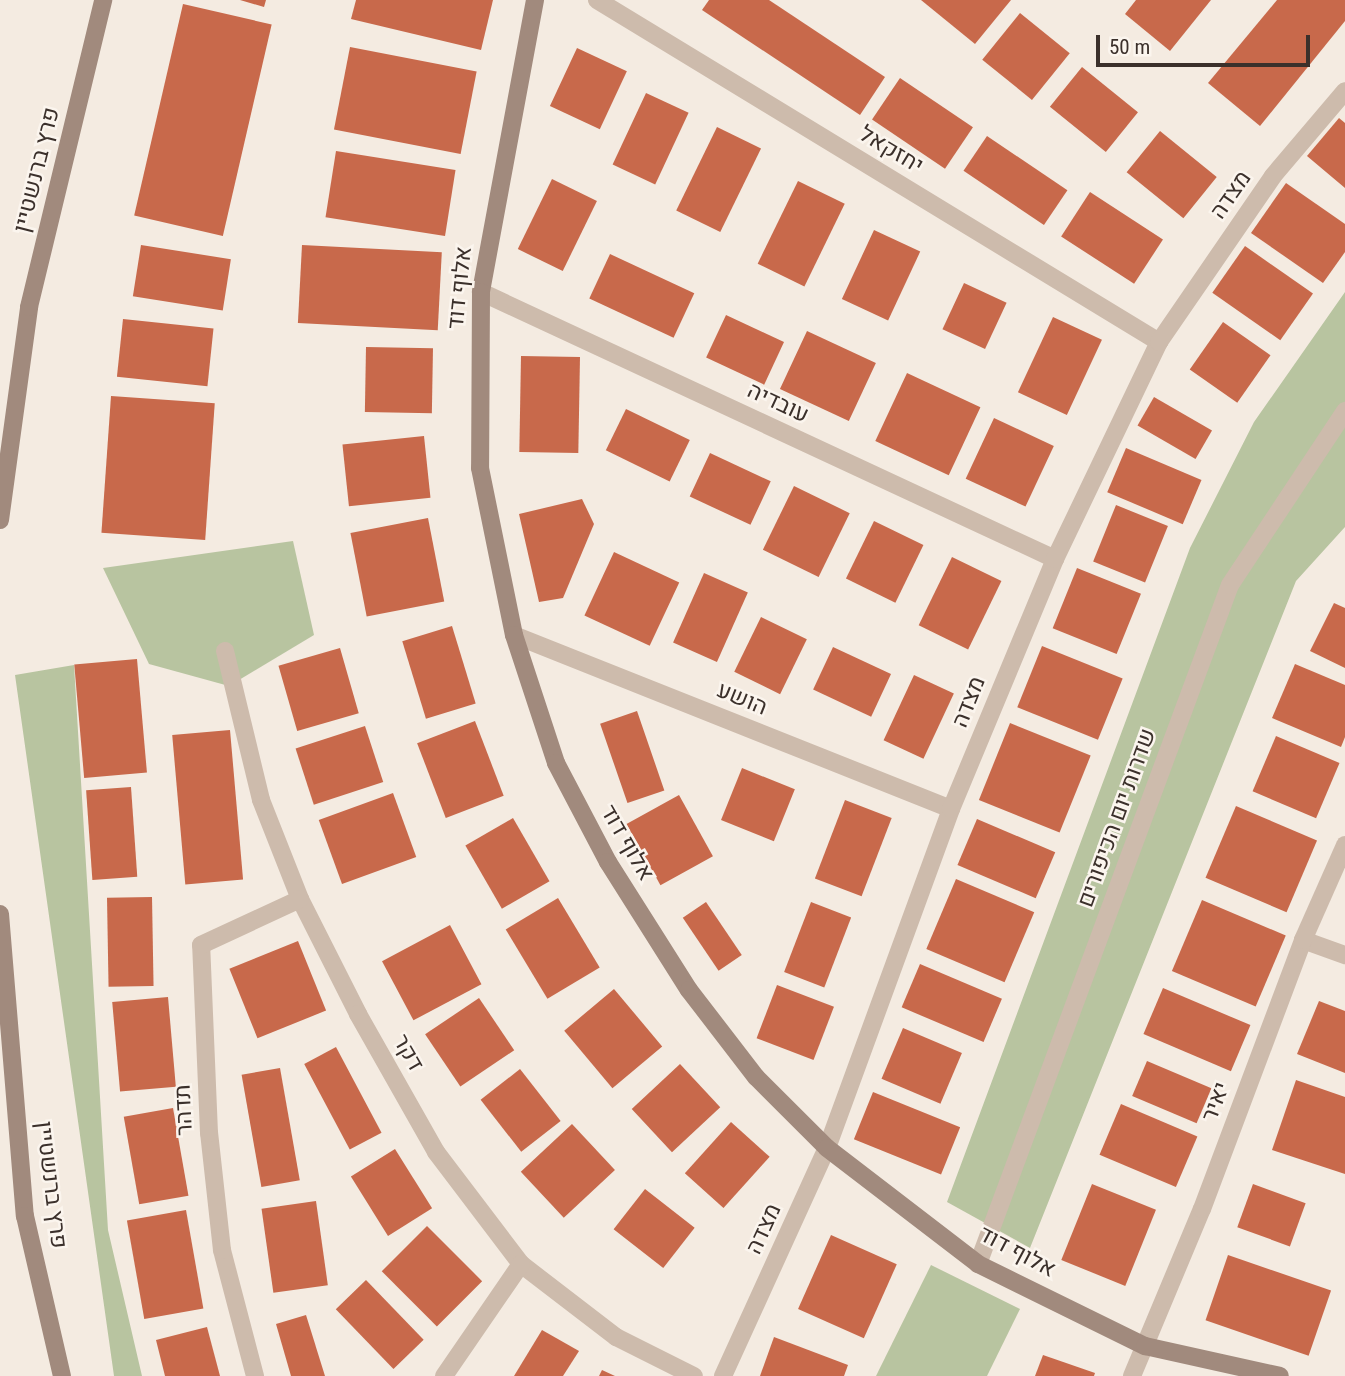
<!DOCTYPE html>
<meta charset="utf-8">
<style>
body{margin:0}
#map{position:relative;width:1345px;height:1376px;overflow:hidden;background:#f4ebe1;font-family:"Roboto Condensed",Heebo,sans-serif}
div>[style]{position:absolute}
.green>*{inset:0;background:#b8c4a0}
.building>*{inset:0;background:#c8694b;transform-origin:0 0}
.street>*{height:18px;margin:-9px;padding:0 9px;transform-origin:9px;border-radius:9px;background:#cdbbac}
.secondary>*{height:18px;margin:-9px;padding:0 9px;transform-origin:9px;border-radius:9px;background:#a18a7d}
span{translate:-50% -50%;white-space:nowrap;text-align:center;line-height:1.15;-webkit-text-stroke:5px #fbf5ee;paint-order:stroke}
.street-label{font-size:23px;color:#3b302b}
.scale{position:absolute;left:1096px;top:35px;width:214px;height:32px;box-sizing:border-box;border:4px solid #3b302b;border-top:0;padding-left:9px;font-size:21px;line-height:24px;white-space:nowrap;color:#3b302b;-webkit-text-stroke:5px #fbf5ee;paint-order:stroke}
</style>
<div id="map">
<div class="green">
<i style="clip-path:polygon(1345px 292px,1345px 527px,1296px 581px,1030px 1248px,947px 1202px,1190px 548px,1254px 422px)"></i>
<i style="clip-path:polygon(293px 541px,314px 635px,229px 686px,149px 664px,103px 568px)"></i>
<i style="clip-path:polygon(74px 665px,108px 1230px,142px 1376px,114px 1376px,15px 675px)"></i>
<i style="clip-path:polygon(931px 1265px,1020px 1309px,987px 1376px,876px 1376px)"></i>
</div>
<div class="building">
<i style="clip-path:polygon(240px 0,266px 0,264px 7px)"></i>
<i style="clip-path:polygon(356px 0,493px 0,481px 50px,351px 19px)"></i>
<i style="clip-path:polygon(709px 0,769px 0,885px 77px,860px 115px,702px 10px)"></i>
<i style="clip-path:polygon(921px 0,1011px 0,975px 44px)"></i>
<i style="clip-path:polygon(1136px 0,1211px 0,1170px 51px,1125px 14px)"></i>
<i style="clip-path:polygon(1277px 0,1345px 0,1345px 21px,1260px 126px,1208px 83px)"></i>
<i style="left:183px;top:4px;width:91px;height:217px;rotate:13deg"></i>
<i style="left:1020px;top:13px;width:64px;height:60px;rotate:39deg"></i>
<i style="left:350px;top:47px;width:129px;height:84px;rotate:11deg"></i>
<i style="left:577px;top:48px;width:55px;height:64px;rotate:25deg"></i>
<i style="left:1082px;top:67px;width:72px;height:51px;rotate:39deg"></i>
<i style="left:900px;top:78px;width:88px;height:50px;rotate:34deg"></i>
<i style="left:646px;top:93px;width:47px;height:79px;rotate:25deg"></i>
<i style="clip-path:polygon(1339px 118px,1345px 123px,1345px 188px,1307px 156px)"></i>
<i style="left:717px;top:127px;width:49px;height:93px;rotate:26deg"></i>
<i style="left:1160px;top:131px;width:73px;height:53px;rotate:39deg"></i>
<i style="left:987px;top:136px;width:97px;height:42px;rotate:34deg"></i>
<i style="left:336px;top:151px;width:121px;height:67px;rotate:9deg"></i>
<i style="left:552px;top:179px;width:50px;height:78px;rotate:26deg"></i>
<i style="left:798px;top:181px;width:52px;height:92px;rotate:26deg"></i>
<i style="clip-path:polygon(1286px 183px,1345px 224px,1345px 252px,1323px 283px,1251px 233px)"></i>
<i style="left:1090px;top:192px;width:87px;height:53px;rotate:33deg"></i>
<i style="left:874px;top:230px;width:51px;height:76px;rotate:25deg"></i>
<i style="left:141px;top:245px;width:91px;height:52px;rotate:9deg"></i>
<i style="left:302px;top:245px;width:140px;height:78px;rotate:3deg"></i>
<i style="left:1245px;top:246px;width:83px;height:57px;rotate:35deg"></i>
<i style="left:610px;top:254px;width:93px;height:49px;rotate:25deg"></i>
<i style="left:964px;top:283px;width:47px;height:51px;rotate:25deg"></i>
<i style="left:726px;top:315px;width:64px;height:47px;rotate:25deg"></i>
<i style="left:1053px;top:317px;width:54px;height:83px;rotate:25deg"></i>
<i style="left:123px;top:319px;width:91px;height:58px;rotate:6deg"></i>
<i style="left:1223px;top:322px;width:58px;height:58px;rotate:35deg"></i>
<i style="left:807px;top:331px;width:76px;height:64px;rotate:25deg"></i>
<i style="left:366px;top:347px;width:67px;height:65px;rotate:1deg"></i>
<i style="left:521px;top:356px;width:59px;height:96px;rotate:1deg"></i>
<i style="left:907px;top:373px;width:81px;height:75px;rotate:25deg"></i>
<i style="left:111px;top:396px;width:104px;height:137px;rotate:4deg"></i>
<i style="left:1154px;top:397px;width:67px;height:33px;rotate:30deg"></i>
<i style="left:626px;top:409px;width:71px;height:46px;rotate:26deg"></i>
<i style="left:994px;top:418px;width:66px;height:67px;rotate:25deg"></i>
<i style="left:424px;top:436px;width:62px;height:82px;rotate:84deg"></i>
<i style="left:1126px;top:448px;width:82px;height:48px;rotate:23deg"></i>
<i style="left:710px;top:453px;width:67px;height:48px;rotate:25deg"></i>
<i style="left:794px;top:486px;width:62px;height:71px;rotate:26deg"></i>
<i style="clip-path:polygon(582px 499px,594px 524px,563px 598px,539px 602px,519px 514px)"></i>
<i style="left:1116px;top:505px;width:56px;height:61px;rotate:22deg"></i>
<i style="left:428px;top:518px;width:85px;height:79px;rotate:79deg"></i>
<i style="left:874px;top:521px;width:55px;height:64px;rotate:26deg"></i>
<i style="left:614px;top:552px;width:72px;height:70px;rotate:25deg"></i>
<i style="left:952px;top:557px;width:55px;height:76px;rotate:26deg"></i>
<i style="left:1077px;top:568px;width:69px;height:65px;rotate:22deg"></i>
<i style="left:704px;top:573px;width:48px;height:76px;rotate:24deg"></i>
<i style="clip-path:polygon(1334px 603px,1345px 608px,1345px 668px,1310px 651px)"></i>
<i style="left:761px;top:617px;width:51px;height:61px;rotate:26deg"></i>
<i style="left:452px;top:626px;width:81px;height:52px;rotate:73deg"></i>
<i style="left:1042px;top:646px;width:87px;height:66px;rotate:22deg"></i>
<i style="left:833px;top:647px;width:64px;height:47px;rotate:25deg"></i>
<i style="left:340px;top:648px;width:68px;height:64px;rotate:74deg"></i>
<i style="left:137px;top:659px;width:114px;height:63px;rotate:85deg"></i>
<i style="clip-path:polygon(1295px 664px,1345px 685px,1345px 737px,1341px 747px,1272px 718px)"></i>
<i style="left:914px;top:675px;width:44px;height:72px;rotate:25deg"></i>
<i style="left:637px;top:711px;width:84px;height:39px;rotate:71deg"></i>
<i style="left:475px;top:721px;width:80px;height:62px;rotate:69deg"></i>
<i style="left:1010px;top:723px;width:87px;height:83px;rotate:22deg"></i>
<i style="left:365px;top:726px;width:59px;height:73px;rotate:72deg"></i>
<i style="left:230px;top:730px;width:150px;height:58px;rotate:85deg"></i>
<i style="left:1276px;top:736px;width:69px;height:60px;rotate:23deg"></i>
<i style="left:742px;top:768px;width:57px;height:56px;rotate:22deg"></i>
<i style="left:131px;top:787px;width:90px;height:45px;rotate:86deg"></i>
<i style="left:393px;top:793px;width:68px;height:79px;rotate:70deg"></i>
<i style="left:679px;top:795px;width:70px;height:60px;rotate:61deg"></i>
<i style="left:845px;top:800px;width:50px;height:84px;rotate:21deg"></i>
<i style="left:1236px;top:806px;width:88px;height:78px;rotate:23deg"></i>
<i style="left:513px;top:818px;width:73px;height:55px;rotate:60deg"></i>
<i style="left:977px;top:819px;width:85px;height:50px;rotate:23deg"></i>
<i style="left:956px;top:879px;width:85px;height:76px;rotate:23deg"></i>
<i style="left:152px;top:897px;width:89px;height:45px;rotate:89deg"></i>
<i style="left:558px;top:898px;width:81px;height:61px;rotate:59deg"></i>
<i style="left:1202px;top:900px;width:91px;height:77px;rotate:23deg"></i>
<i style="left:706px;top:902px;width:64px;height:28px;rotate:56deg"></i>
<i style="left:811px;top:902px;width:43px;height:75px;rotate:21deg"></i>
<i style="left:450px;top:925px;width:67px;height:77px;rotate:62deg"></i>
<i style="left:298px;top:941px;width:75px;height:74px;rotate:68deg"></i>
<i style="left:920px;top:964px;width:89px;height:47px;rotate:23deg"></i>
<i style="left:777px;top:985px;width:61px;height:57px;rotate:21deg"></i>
<i style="left:1163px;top:988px;width:95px;height:50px;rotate:23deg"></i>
<i style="left:614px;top:989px;width:75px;height:65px;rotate:50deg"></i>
<i style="left:168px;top:997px;width:90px;height:56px;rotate:85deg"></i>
<i style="left:479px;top:998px;width:63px;height:65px;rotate:56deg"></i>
<i style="clip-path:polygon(1319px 1001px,1345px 1011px,1345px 1073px,1297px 1054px)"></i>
<i style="left:903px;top:1028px;width:64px;height:55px;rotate:23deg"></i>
<i style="left:336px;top:1047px;width:97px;height:36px;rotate:62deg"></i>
<i style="left:1147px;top:1061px;width:70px;height:38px;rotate:23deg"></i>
<i style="left:680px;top:1064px;width:59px;height:66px;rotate:47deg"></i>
<i style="left:280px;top:1068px;width:114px;height:39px;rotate:80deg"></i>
<i style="left:520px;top:1069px;width:66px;height:50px;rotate:52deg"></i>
<i style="clip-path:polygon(1296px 1080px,1345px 1097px,1345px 1174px,1272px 1150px)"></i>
<i style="left:873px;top:1092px;width:94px;height:51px;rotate:22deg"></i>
<i style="left:1121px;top:1104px;width:83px;height:55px;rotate:23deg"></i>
<i style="left:173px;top:1108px;width:89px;height:50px;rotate:80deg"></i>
<i style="left:731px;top:1122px;width:52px;height:69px;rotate:42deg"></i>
<i style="left:572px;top:1124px;width:63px;height:70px;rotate:47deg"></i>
<i style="left:395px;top:1149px;width:70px;height:52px;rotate:58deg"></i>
<i style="left:1092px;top:1184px;width:69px;height:82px;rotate:22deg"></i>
<i style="left:1253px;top:1184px;width:56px;height:46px;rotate:20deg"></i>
<i style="left:645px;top:1189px;width:63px;height:51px;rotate:38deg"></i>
<i style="left:316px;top:1201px;width:85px;height:55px;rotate:82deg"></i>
<i style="left:186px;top:1210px;width:100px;height:60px;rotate:80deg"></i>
<i style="left:427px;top:1226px;width:78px;height:64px;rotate:45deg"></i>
<i style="left:831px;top:1235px;width:72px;height:81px;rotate:24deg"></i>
<i style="left:1228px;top:1255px;width:109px;height:69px;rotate:19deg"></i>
<i style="left:366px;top:1280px;width:83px;height:42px;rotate:46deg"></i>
<i style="clip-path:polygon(306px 1315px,325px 1376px,291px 1376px,276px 1324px)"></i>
<i style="clip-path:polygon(207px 1327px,220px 1376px,165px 1376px,156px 1340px)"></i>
<i style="clip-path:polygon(542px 1330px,579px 1351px,563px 1376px,514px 1376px)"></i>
<i style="clip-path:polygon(774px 1337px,848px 1365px,844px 1376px,760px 1376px)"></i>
<i style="clip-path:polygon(1043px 1355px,1095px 1373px,1094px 1376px,1035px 1376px)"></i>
<i style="clip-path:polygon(602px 1370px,615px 1376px,599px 1376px)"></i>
</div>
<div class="street">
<i style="left:597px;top:0;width:658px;rotate:31.32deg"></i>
<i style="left:481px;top:292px;width:633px;rotate:24.95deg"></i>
<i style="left:514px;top:635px;width:470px;rotate:21.7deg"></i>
<i style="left:225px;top:651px;width:153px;rotate:76.4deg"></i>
<i style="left:261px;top:800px;width:106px;rotate:68.5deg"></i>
<i style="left:300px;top:899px;width:129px;rotate:63.2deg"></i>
<i style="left:358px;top:1014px;width:159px;rotate:60.5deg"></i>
<i style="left:436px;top:1152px;width:141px;rotate:52.8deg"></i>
<i style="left:521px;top:1264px;width:120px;rotate:37.5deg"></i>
<i style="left:616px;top:1337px;width:87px;rotate:26.6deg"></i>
<i style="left:1303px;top:940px;width:45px;rotate:19.7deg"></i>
<i style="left:978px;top:1264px;width:724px;rotate:-69.64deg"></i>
<i style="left:1230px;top:585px;width:209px;rotate:-56.5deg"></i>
<i style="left:255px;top:1376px;width:130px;rotate:-104.7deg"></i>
<i style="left:222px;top:1250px;width:118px;rotate:-96.3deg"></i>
<i style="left:209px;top:1133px;width:188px;rotate:-92.4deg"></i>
<i style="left:201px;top:945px;width:109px;rotate:-24.9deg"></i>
<i style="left:444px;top:1376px;width:136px;rotate:-55.5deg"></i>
<i style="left:723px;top:1376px;width:251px;rotate:-65.5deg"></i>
<i style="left:827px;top:1148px;width:361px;rotate:-69.9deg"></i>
<i style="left:951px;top:809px;width:271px;rotate:-67.4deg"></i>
<i style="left:1055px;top:559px;width:241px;rotate:-64.4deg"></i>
<i style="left:1159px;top:342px;width:201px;rotate:-55.5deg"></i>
<i style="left:1273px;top:176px;width:111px;rotate:-49.7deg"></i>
<i style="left:1132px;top:1376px;width:181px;rotate:-67.3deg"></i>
<i style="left:1202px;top:1209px;width:287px;rotate:-69.4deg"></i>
<i style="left:1303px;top:940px;width:104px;rotate:-66.1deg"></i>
</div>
<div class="secondary">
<i style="left:535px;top:0;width:297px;rotate:100.5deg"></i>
<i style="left:481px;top:292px;width:176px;rotate:90.3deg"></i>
<i style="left:480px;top:468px;width:170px;rotate:78.5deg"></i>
<i style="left:514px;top:635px;width:135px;rotate:71.8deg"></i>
<i style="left:556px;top:763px;width:112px;rotate:62.3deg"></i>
<i style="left:608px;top:862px;width:151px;rotate:57.7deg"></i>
<i style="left:689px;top:990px;width:110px;rotate:52.4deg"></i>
<i style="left:756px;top:1077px;width:100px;rotate:45deg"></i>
<i style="left:827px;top:1148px;width:190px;rotate:37.5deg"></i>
<i style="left:978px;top:1264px;width:186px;rotate:26.2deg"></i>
<i style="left:1145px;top:1346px;width:138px;rotate:12.5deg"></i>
<i style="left:0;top:520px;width:215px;rotate:-82.2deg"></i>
<i style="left:29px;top:307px;width:316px;rotate:-76.4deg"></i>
<i style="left:0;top:914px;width:303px;rotate:85.3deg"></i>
<i style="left:25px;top:1216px;width:164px;rotate:77deg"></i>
</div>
<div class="street-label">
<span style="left:891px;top:150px;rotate:31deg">יחזקאל</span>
<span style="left:37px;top:170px;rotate:-76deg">פרץ ברנשטיין</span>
<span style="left:1231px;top:195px;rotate:-55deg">מצדה</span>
<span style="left:460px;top:288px;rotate:-84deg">אלוף דוד</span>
<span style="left:778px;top:403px;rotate:25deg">עובדיה</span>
<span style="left:742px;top:699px;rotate:22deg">הושע</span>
<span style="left:969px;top:702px;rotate:-68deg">מצדה</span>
<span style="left:1117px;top:818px;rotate:-70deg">שדרות יום הכיפורים</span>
<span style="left:627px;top:843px;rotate:60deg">אלוף דוד</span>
<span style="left:408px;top:1053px;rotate:60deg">דקר</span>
<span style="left:1216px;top:1102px;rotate:-69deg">יאיר</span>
<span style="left:184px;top:1110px;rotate:-93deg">תדהר</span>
<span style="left:51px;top:1185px;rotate:83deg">פרץ ברנשטיין</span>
<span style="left:764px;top:1229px;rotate:-65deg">מצדה</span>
<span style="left:1017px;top:1252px;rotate:28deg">אלוף דוד</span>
</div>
<div class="scale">50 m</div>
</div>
